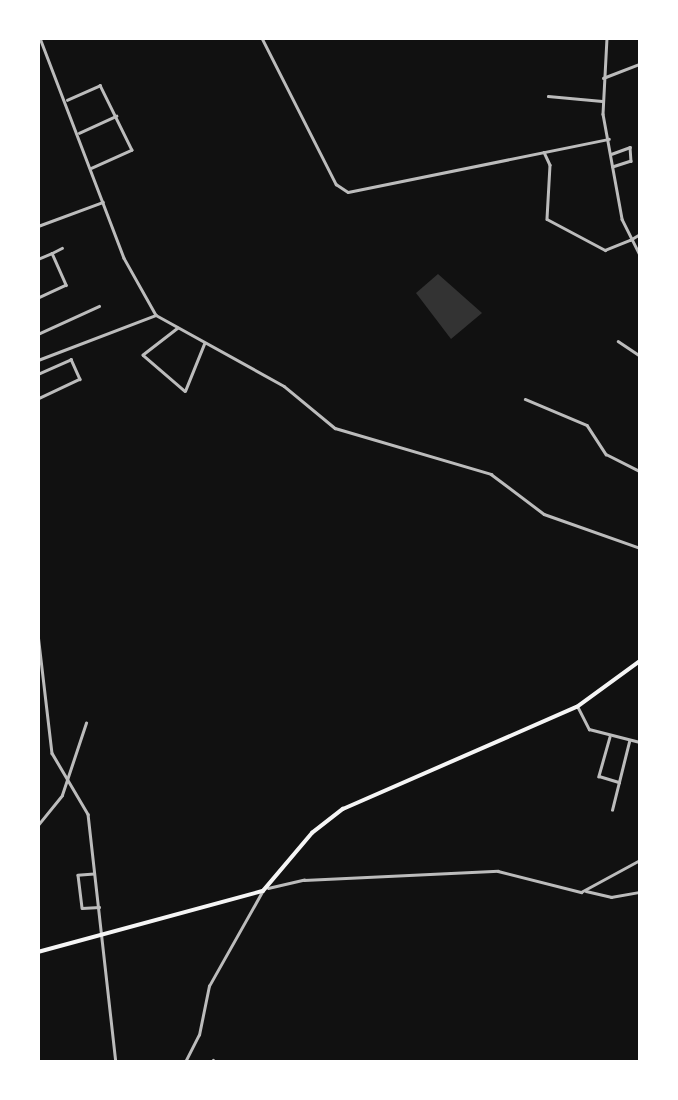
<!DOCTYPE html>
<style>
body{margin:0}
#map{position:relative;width:678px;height:1100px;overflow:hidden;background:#111;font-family:Rubik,sans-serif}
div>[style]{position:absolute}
.water>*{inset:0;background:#333}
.minor>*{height:2.5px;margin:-1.25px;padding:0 1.25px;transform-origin:1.25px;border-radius:1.25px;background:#bcbcbc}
.tertiary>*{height:2.5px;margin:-1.25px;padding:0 1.25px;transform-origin:1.25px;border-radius:1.25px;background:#bcbcbc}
.primary>*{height:3.5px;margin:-1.75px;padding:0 1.75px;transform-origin:1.75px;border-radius:1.75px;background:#f5f5f5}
span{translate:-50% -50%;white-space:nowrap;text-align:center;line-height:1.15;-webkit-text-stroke:6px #fff;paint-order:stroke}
.frame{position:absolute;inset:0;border:40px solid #fff;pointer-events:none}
</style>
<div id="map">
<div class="water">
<i style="clip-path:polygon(438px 274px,482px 313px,451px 339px,416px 293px)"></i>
</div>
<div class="minor">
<i style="left:40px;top:38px;width:235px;rotate:69.1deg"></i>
<i style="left:124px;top:258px;width:65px;rotate:60.7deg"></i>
<i style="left:156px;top:315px;width:146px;rotate:29deg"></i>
<i style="left:284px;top:386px;width:66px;rotate:39.5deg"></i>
<i style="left:335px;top:428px;width:163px;rotate:16.4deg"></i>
<i style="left:491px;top:474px;width:66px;rotate:37deg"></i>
<i style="left:544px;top:514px;width:102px;rotate:19.5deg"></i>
<i style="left:262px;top:38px;width:164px;rotate:63.1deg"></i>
<i style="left:336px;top:184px;width:14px;rotate:34deg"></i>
<i style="left:348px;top:192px;width:266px;rotate:-11.5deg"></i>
<i style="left:603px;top:78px;width:40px;rotate:-21deg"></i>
<i style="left:548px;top:96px;width:54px;rotate:5.3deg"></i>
<i style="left:67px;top:100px;width:36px;rotate:-24deg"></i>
<i style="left:100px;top:85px;width:72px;rotate:63.8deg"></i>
<i style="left:132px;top:150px;width:44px;rotate:155.8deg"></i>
<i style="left:79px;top:133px;width:41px;rotate:-24.7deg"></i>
<i style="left:544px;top:152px;width:14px;rotate:65deg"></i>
<i style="left:550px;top:165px;width:54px;rotate:93.2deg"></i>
<i style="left:547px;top:219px;width:66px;rotate:28.1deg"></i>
<i style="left:605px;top:250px;width:27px;rotate:-22deg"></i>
<i style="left:611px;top:154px;width:20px;rotate:-20deg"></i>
<i style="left:630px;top:147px;width:14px;rotate:86deg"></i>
<i style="left:631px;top:161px;width:19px;rotate:162deg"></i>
<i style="left:38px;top:226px;width:69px;rotate:-20.3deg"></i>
<i style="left:52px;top:253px;width:11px;rotate:-27deg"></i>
<i style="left:38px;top:259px;width:15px;rotate:-23deg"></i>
<i style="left:52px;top:253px;width:35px;rotate:66deg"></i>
<i style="left:66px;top:285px;width:31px;rotate:155deg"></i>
<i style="left:178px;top:328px;width:44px;rotate:142.4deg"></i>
<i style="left:143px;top:355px;width:55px;rotate:40.6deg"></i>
<i style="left:185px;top:391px;width:51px;rotate:-68deg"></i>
<i style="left:38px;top:334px;width:67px;rotate:-24.7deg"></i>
<i style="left:618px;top:341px;width:27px;rotate:34deg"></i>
<i style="left:38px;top:360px;width:126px;rotate:-20.9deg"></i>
<i style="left:38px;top:374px;width:36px;rotate:-24deg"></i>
<i style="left:71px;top:359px;width:22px;rotate:66deg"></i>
<i style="left:80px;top:379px;width:47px;rotate:154.5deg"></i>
<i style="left:525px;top:399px;width:67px;rotate:22.8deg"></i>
<i style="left:587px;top:425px;width:35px;rotate:57deg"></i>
<i style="left:606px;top:454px;width:38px;rotate:27deg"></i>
<i style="left:38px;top:634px;width:120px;rotate:83.3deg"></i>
<i style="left:52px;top:753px;width:71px;rotate:59.5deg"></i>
<i style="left:88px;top:814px;width:250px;rotate:83.6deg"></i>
<i style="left:578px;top:707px;width:25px;rotate:63deg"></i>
<i style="left:589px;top:729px;width:53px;rotate:14.3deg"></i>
<i style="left:610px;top:737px;width:41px;rotate:105.8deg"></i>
<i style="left:599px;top:776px;width:21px;rotate:17deg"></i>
<i style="left:612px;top:810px;width:70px;rotate:-76deg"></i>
<i style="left:38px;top:825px;width:38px;rotate:-51deg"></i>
<i style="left:62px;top:795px;width:76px;rotate:-71.6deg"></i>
<i style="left:94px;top:874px;width:16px;rotate:176deg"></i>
<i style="left:78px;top:875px;width:33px;rotate:83deg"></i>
<i style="left:82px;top:908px;width:17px;rotate:-3deg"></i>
<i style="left:185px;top:1062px;width:30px;rotate:-63deg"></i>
<i style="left:199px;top:1035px;width:50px;rotate:-78.5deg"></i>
<i style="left:209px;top:986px;width:108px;rotate:-60.6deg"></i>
<i style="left:212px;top:1062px;width:2px;rotate:-63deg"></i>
</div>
<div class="tertiary">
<i style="left:607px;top:38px;width:76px;rotate:93deg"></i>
<i style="left:603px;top:114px;width:107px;rotate:79.7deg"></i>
<i style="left:622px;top:219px;width:40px;rotate:63.4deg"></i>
<i style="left:630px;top:240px;width:12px;rotate:-31deg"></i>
<i style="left:268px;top:888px;width:37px;rotate:-13deg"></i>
<i style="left:304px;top:880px;width:194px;rotate:-2.7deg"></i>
<i style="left:498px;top:871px;width:86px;rotate:14.2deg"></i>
<i style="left:581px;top:892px;width:67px;rotate:-28.5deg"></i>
<i style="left:586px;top:891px;width:26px;rotate:13deg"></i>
<i style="left:611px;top:897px;width:29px;rotate:-10deg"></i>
</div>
<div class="primary">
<i style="left:38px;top:952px;width:233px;rotate:-15.2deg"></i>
<i style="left:263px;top:891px;width:76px;rotate:-49.8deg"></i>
<i style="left:312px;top:833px;width:39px;rotate:-38deg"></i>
<i style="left:343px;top:809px;width:255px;rotate:-23.6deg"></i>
<i style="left:577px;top:707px;width:78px;rotate:-36.1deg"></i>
</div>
<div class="frame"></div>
</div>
